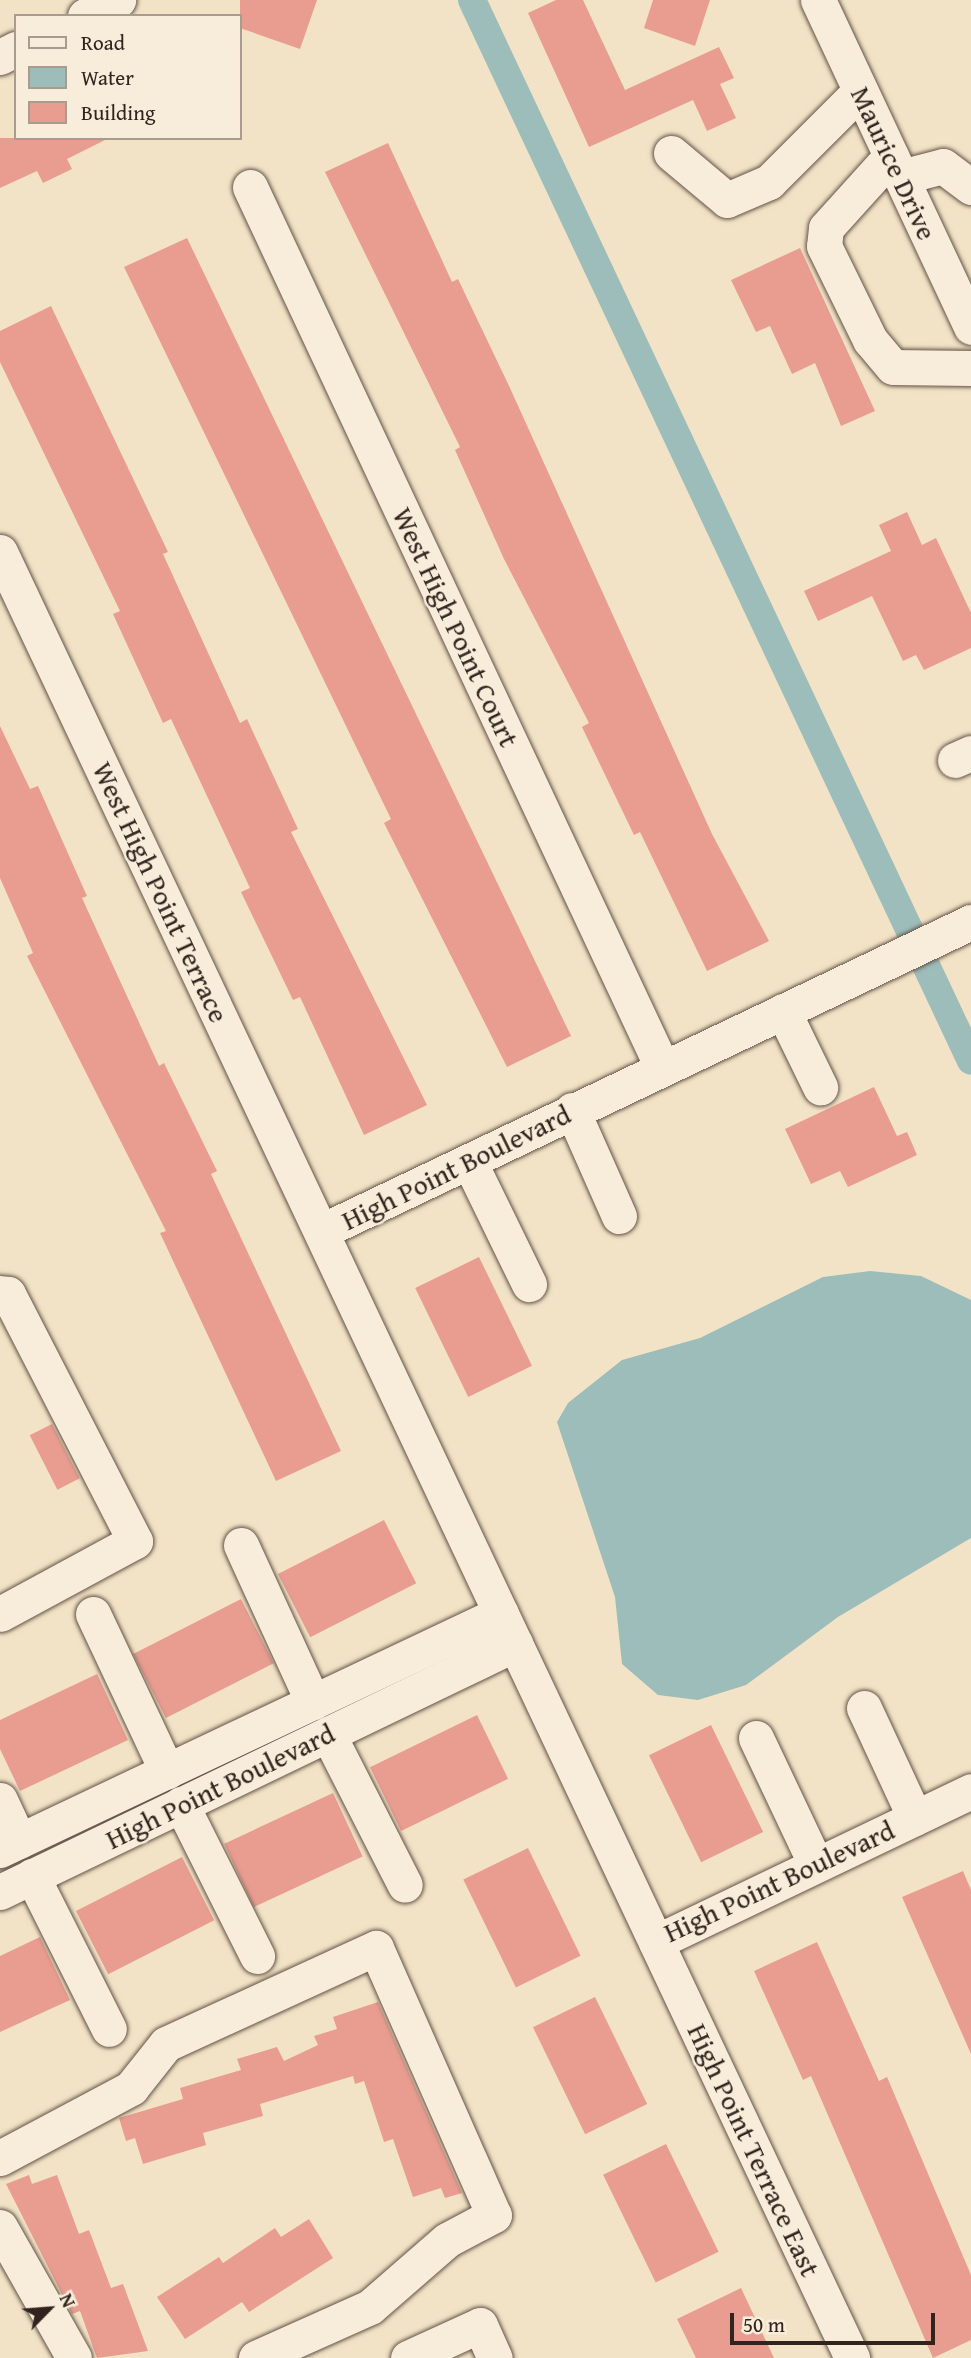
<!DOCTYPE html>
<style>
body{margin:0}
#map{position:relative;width:971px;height:2358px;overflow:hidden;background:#f3e3c6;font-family:"Gentium Book Plus",serif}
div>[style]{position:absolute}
.water>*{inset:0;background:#9dbdbb}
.canal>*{height:28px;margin:-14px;padding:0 14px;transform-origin:14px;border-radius:14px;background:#9dbdbb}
.building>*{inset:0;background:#e89d90;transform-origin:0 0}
.roads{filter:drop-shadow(0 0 2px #625348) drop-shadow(0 0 2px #625348)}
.minor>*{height:35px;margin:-17.5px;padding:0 17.5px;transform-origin:17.5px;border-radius:17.5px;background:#f7edda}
span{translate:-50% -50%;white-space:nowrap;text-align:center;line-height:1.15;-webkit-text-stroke:5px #f7edda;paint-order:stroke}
.street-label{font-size:28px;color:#31231e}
.legend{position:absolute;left:14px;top:14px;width:228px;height:126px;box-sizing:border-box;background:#f7edda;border:2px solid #a89c8f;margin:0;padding:9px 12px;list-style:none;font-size:21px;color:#31231e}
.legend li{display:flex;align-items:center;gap:14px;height:35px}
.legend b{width:35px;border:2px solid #a89c8f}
.north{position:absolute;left:14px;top:2274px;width:70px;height:70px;-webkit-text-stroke:5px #f7edda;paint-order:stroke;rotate:65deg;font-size:19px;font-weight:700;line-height:28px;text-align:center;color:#31231e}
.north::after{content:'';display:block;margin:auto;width:24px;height:32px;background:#31231e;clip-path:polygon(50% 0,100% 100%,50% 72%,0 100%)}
.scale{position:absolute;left:730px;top:2313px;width:205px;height:32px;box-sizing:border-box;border:4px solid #31231e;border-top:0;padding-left:9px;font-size:21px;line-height:24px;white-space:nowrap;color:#31231e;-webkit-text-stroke:5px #f7edda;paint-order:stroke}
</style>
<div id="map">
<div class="water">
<i style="clip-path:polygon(870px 1271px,921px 1276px,971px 1300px,971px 1538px,838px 1617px,746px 1685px,698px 1700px,658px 1695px,622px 1664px,615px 1597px,557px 1422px,568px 1403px,622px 1360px,700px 1338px,823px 1277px)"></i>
</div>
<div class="canal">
<i style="left:472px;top:0;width:1172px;rotate:64.81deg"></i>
</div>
<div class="building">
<i style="clip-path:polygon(240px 0,317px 0,300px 49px,240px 28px)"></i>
<i style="clip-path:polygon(556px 0,583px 0,625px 90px,719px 47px,734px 78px,720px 84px,736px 118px,707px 131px,693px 100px,589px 147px,528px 13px)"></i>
<i style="clip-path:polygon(653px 0,710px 0,695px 46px,644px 28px)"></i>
<i style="clip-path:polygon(0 138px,109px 138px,67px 159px,72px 169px,43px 183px,37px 171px,0 188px)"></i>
<i style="clip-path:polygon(388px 143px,452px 282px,458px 279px,510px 388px,712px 834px,769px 941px,707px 971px,640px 832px,634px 835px,582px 727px,589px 723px,504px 559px,455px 450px,460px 447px,325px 172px)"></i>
<i style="clip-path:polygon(187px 238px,571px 1036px,507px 1067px,384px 823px,391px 819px,124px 267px)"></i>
<i style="clip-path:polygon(800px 248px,875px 411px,841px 426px,815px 363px,792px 374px,770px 326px,756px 332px,731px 280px)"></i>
<i style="clip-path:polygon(51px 306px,168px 552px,163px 554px,240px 723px,247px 719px,298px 829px,291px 832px,427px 1105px,364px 1135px,300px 997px,293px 1000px,241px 892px,250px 888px,171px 719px,163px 723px,113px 614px,120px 611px,0 362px,0 331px)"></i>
<i style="clip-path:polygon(907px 512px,922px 545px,936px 538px,971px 613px,971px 648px,924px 670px,916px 655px,903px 661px,872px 596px,818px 621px,804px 591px,891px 551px,879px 525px)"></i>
<i style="clip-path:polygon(0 726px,30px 789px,38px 786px,87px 896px,82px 898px,159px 1066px,164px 1063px,217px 1171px,211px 1174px,341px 1451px,276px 1481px,160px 1233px,166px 1231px,27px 956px,33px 953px,0 878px)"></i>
<i style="clip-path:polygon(874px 1087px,897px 1136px,907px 1132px,917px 1155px,848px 1187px,840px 1171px,811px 1184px,785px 1129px)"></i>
<i style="left:479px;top:1257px;width:121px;height:71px;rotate:64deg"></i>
<i style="left:52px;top:1424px;width:61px;height:25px;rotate:63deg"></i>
<i style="left:384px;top:1520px;width:71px;height:119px;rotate:63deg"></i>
<i style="left:241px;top:1599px;width:72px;height:121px;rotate:63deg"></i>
<i style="clip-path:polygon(97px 1674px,128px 1740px,20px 1791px,0 1749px,0 1720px)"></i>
<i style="left:477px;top:1715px;width:71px;height:119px;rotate:64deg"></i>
<i style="left:711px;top:1725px;width:119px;height:69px;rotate:64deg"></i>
<i style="left:333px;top:1793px;width:70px;height:120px;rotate:65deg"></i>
<i style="left:528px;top:1848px;width:120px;height:72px;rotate:64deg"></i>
<i style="left:182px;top:1857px;width:71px;height:119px;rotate:63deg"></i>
<i style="clip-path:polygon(963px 1871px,971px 1890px,971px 2054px,902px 1897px)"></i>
<i style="clip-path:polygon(40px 1937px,70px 2000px,0 2032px,0 1956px)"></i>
<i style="clip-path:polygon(817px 1942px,879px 2081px,887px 2077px,971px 2275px,971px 2340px,933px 2358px,811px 2076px,803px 2080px,754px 1971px)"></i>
<i style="left:595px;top:1997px;width:119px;height:69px;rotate:64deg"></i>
<i style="clip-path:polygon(378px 2002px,462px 2193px,445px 2198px,441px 2188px,413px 2197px,393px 2139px,384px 2142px,364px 2081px,355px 2084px,353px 2076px,260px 2104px,263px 2116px,203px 2133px,206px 2145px,143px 2164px,135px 2138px,126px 2141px,119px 2118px,183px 2099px,180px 2088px,241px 2070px,237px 2059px,277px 2047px,284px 2061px,318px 2045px,314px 2036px,337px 2029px,333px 2017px)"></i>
<i style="left:666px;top:2144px;width:120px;height:70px;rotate:64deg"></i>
<i style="clip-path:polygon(29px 2175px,32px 2184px,57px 2175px,79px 2234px,89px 2230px,111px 2288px,123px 2284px,148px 2351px,97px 2358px,80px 2311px,72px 2314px,6px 2184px)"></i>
<i style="clip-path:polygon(309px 2219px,333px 2258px,249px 2312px,242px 2302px,185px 2339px,157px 2297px,219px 2257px,223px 2263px,275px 2228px,281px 2237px)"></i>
<i style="clip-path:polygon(741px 2288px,774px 2358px,696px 2358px,677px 2319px)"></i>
</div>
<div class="roads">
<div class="minor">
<i style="left:818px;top:0;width:361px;rotate:64.9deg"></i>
<i style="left:85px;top:16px;width:37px;rotate:-26deg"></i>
<i style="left:0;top:57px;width:18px;rotate:-27deg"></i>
<i style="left:671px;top:153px;width:73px;rotate:40deg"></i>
<i style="left:727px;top:200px;width:46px;rotate:-23.2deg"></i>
<i style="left:769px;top:182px;width:129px;rotate:-45deg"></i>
<i style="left:891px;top:156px;width:97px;rotate:132.1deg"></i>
<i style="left:826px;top:228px;width:18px;rotate:96deg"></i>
<i style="left:824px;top:246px;width:105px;rotate:63.9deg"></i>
<i style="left:870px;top:340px;width:35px;rotate:50deg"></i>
<i style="left:893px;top:367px;width:78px;rotate:0.7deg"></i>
<i style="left:901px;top:177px;width:43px;rotate:-14.7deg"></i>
<i style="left:943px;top:166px;width:35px;rotate:37deg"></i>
<i style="left:250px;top:187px;width:972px;rotate:64.91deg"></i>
<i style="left:0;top:552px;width:1997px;rotate:64.74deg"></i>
<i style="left:955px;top:760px;width:17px;rotate:-24deg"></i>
<i style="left:783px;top:1011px;width:85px;rotate:64deg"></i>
<i style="left:572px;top:1110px;width:116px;rotate:66.1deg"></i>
<i style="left:469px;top:1161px;width:137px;rotate:64deg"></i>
<i style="left:322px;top:1231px;width:719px;rotate:-25.46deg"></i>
<i style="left:0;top:1293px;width:8px;rotate:7deg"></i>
<i style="left:8px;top:1294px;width:278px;rotate:62.8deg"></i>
<i style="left:135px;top:1541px;width:153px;rotate:151.6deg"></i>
<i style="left:241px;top:1545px;width:173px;rotate:65.4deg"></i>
<i style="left:93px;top:1614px;width:174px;rotate:64.8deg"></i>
<i style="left:864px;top:1708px;width:121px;rotate:65.1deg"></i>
<i style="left:328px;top:1734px;width:169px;rotate:63deg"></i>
<i style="left:756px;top:1738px;width:140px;rotate:64.7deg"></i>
<i style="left:0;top:1800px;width:45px;rotate:65.1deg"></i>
<i style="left:181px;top:1804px;width:170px;rotate:63.4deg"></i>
<i style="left:0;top:1850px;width:554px;rotate:-25.32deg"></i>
<i style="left:32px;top:1876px;width:171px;rotate:63.3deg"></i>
<i style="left:0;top:1892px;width:572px;rotate:-25.71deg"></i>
<i style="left:656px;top:1942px;width:349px;rotate:-25.6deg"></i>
<i style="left:0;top:2158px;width:149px;rotate:-28.1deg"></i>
<i style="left:131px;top:2088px;width:56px;rotate:-51.5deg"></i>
<i style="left:166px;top:2044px;width:231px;rotate:-24.6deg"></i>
<i style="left:376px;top:1948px;width:292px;rotate:66.2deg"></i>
<i style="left:494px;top:2215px;width:53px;rotate:152deg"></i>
<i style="left:447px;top:2240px;width:102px;rotate:139deg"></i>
<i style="left:370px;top:2307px;width:125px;rotate:155.9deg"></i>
<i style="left:0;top:2227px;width:150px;rotate:60.5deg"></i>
<i style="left:408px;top:2358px;width:79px;rotate:-24.6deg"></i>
<i style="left:480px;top:2325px;width:36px;rotate:66deg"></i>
</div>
</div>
<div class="street-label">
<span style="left:894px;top:163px;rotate:65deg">Maurice Drive</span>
<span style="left:456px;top:627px;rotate:65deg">West High Point Court</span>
<span style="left:161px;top:892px;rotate:65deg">West High Point Terrace</span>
<span style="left:456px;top:1167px;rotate:-26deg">High Point Boulevard</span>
<span style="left:220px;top:1786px;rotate:-26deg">High Point Boulevard</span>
<span style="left:779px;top:1881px;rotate:-25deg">High Point Boulevard</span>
<span style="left:754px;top:2150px;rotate:65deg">High Point Terrace East</span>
</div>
<ul class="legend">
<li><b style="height:9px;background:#f7edda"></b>Road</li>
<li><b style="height:19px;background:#9dbdbb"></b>Water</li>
<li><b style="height:19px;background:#e89d90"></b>Building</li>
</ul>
<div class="north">N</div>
<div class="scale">50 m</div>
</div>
